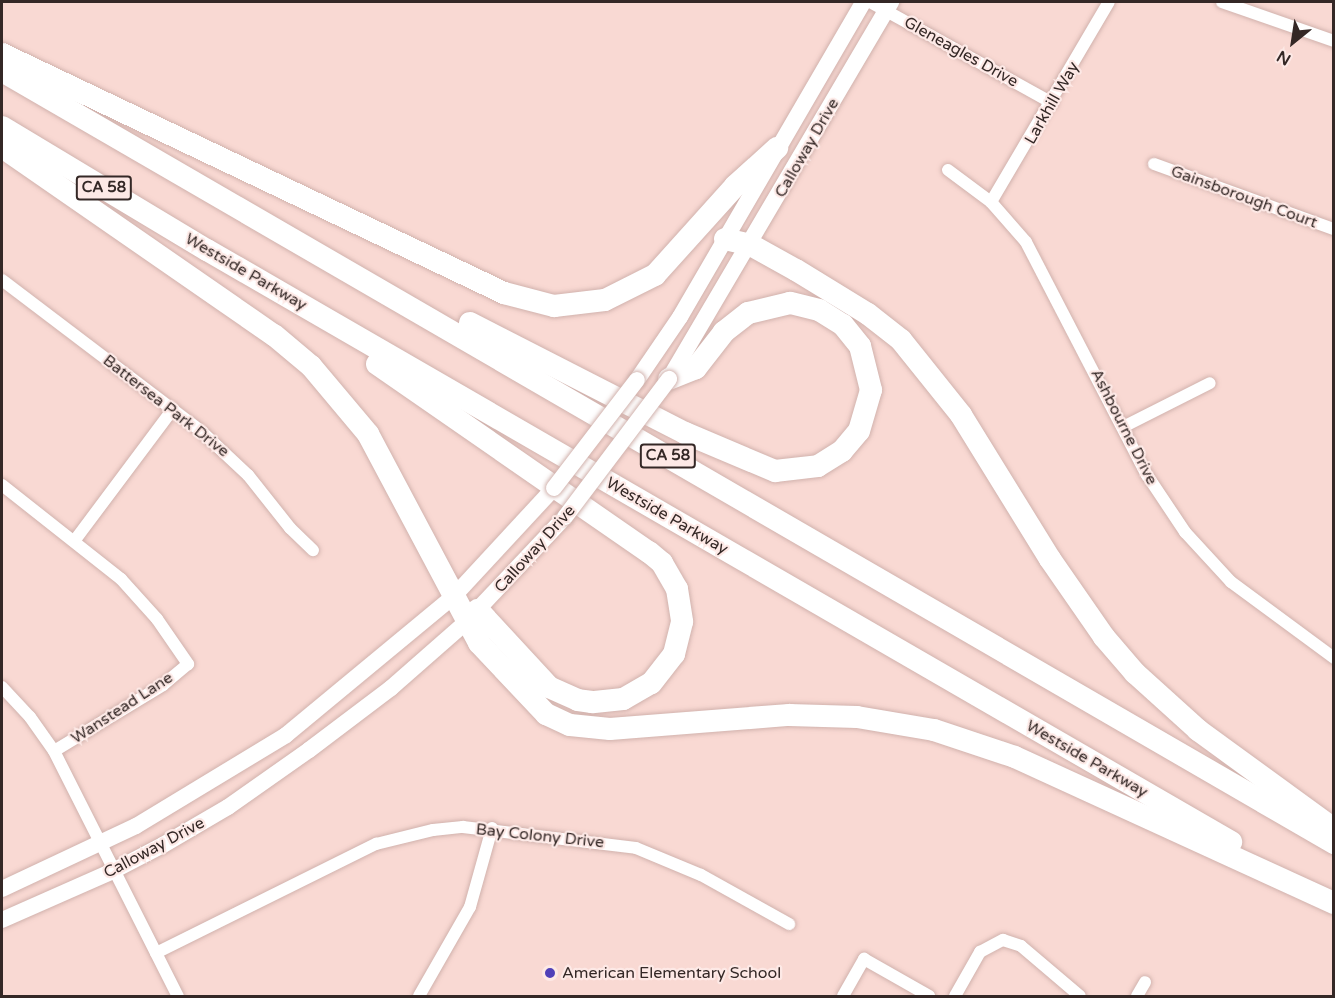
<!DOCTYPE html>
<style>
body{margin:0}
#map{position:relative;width:1335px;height:998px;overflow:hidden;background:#f9d9d3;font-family:"Varela Round",sans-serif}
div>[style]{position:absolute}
.roads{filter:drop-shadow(0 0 2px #d1b2ad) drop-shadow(0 0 2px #d1b2ad)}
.minor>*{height:12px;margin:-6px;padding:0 6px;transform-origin:6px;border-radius:6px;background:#fff}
.secondary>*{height:16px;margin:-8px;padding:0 8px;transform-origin:8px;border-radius:8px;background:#fff}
.motorway>*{height:22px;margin:-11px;padding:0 11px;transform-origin:11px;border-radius:11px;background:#fff}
.bridges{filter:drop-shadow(0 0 2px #d1b2ad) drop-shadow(0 0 2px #d1b2ad)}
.secondary-bridge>*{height:16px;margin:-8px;padding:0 8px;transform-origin:8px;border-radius:8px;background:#fff}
.dots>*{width:16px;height:16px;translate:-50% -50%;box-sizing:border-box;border:3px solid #fde9e6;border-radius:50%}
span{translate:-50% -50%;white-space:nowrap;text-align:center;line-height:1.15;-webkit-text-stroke:4.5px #fde9e6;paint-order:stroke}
.shield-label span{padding:2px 4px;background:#fde9e6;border:2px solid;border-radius:4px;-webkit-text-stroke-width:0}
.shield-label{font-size:15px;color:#342826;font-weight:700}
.street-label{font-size:16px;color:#342826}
.poi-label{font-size:16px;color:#342826}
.left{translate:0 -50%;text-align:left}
.frame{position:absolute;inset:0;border:3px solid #342826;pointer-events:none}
.north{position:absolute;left:1263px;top:12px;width:60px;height:60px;-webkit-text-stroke:4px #fde9e6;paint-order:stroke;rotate:210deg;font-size:16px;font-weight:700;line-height:24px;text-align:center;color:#342826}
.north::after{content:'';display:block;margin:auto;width:21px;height:27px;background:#342826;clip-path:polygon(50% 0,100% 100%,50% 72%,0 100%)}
</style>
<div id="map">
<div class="roads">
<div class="minor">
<i style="left:870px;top:2px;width:208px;rotate:29deg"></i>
<i style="left:1222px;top:2px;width:119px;rotate:19.2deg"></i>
<i style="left:1154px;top:164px;width:191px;rotate:19.9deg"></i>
<i style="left:948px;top:170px;width:54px;rotate:36.7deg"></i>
<i style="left:991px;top:202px;width:53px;rotate:48.8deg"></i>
<i style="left:1026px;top:242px;width:263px;rotate:62.6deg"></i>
<i style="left:1147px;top:475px;width:69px;rotate:56.3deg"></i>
<i style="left:1185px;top:532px;width:68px;rotate:47.4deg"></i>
<i style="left:1231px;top:582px;width:128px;rotate:36.4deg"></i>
<i style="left:991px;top:202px;width:232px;rotate:-59.5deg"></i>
<i style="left:2px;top:280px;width:251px;rotate:37.2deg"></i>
<i style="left:202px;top:432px;width:63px;rotate:43.1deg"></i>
<i style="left:248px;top:475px;width:68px;rotate:51.6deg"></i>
<i style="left:290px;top:528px;width:32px;rotate:44deg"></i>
<i style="left:1123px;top:427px;width:97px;rotate:-26.8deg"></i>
<i style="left:2px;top:485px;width:152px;rotate:38.3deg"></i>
<i style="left:121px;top:579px;width:54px;rotate:48deg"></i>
<i style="left:157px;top:619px;width:55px;rotate:55.4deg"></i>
<i style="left:188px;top:664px;width:33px;rotate:140deg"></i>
<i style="left:163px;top:685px;width:127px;rotate:148.8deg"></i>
<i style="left:75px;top:540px;width:164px;rotate:-53.2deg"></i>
<i style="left:2px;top:687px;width:41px;rotate:47deg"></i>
<i style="left:30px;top:717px;width:42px;rotate:54.8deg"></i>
<i style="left:54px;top:751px;width:275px;rotate:63.2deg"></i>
<i style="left:156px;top:953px;width:246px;rotate:-26.4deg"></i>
<i style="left:376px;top:844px;width:59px;rotate:-13.8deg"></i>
<i style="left:433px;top:830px;width:30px;rotate:-6deg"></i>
<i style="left:463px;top:827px;width:174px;rotate:6.9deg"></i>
<i style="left:636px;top:848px;width:70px;rotate:22.6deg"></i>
<i style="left:701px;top:875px;width:101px;rotate:29.1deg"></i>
<i style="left:419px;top:996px;width:103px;rotate:-60.2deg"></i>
<i style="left:470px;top:907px;width:82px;rotate:-74.4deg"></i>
<i style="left:843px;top:996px;width:43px;rotate:-60.4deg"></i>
<i style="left:864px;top:959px;width:75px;rotate:29.6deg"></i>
<i style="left:955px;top:996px;width:51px;rotate:-60.4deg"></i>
<i style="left:980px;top:952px;width:26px;rotate:-28deg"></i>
<i style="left:1003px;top:940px;width:19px;rotate:18deg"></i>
<i style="left:1021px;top:946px;width:77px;rotate:40.3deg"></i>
<i style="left:1137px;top:996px;width:16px;rotate:-60deg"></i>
</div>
<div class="secondary">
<i style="left:669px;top:379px;width:438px;rotate:-59.5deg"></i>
<i style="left:637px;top:380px;width:76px;rotate:-55.7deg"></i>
<i style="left:680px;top:317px;width:364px;rotate:-59.8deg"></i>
<i style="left:2px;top:889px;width:148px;rotate:-25.2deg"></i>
<i style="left:136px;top:826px;width:175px;rotate:-31.2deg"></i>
<i style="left:286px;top:735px;width:218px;rotate:-39.6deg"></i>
<i style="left:454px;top:596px;width:147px;rotate:-47.2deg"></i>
<i style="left:2px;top:920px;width:121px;rotate:-23.8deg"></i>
<i style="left:113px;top:871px;width:56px;rotate:-27.5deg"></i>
<i style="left:163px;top:845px;width:75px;rotate:-30.3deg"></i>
<i style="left:228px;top:807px;width:99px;rotate:-35.1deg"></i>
<i style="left:309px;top:750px;width:103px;rotate:-37.1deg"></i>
<i style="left:391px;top:688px;width:100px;rotate:-41.3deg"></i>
<i style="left:466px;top:622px;width:144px;rotate:-46.7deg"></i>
</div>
<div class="motorway">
<i style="left:2px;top:54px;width:556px;rotate:25.46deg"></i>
<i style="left:504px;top:293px;width:52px;rotate:14.6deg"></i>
<i style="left:554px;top:306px;width:51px;rotate:-6.7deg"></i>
<i style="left:605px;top:300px;width:56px;rotate:-26.6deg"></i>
<i style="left:655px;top:275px;width:120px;rotate:-48deg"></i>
<i style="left:735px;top:186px;width:57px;rotate:-42.1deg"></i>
<i style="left:2px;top:71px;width:1540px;rotate:30.1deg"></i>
<i style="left:2px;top:127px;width:239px;rotate:31deg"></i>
<i style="left:207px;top:250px;width:1183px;rotate:30.03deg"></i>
<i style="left:2px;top:147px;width:331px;rotate:34.7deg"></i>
<i style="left:274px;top:335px;width:48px;rotate:40deg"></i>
<i style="left:311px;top:366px;width:89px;rotate:50deg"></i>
<i style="left:368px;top:434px;width:237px;rotate:62deg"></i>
<i style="left:479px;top:643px;width:98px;rotate:46.7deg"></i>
<i style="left:546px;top:714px;width:26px;rotate:25deg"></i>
<i style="left:570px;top:725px;width:40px;rotate:5.7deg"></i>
<i style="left:610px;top:729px;width:180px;rotate:-4.5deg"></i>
<i style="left:789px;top:715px;width:68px;rotate:1.7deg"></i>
<i style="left:857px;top:717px;width:78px;rotate:9.6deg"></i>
<i style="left:934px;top:730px;width:85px;rotate:18.4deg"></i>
<i style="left:1015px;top:757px;width:351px;rotate:24.6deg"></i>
<i style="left:725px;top:239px;width:27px;rotate:13deg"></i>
<i style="left:751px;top:245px;width:51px;rotate:29.1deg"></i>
<i style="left:796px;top:270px;width:84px;rotate:31.4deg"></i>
<i style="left:868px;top:314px;width:42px;rotate:38.2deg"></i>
<i style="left:901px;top:340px;width:96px;rotate:51.3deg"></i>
<i style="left:961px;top:415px;width:169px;rotate:58.3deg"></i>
<i style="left:1050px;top:559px;width:95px;rotate:55.3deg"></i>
<i style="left:1104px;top:637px;width:48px;rotate:49.3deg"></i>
<i style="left:1135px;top:673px;width:85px;rotate:42.1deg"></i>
<i style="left:1198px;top:730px;width:168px;rotate:36.1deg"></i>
<i style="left:470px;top:323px;width:242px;rotate:27.1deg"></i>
<i style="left:685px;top:433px;width:98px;rotate:22.9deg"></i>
<i style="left:775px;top:471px;width:43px;rotate:-6.6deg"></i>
<i style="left:818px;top:466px;width:28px;rotate:-32deg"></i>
<i style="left:842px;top:451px;width:26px;rotate:-50deg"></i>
<i style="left:859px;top:431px;width:43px;rotate:-73.7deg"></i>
<i style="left:871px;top:390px;width:45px;rotate:-104deg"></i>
<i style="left:860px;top:346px;width:27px;rotate:-129deg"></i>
<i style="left:843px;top:325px;width:28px;rotate:-148deg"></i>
<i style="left:819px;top:310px;width:30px;rotate:-166deg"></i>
<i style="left:790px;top:303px;width:43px;rotate:166.6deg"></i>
<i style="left:748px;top:313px;width:31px;rotate:142deg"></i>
<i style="left:724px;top:332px;width:46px;rotate:127.9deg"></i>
<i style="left:696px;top:368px;width:29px;rotate:158deg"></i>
<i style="left:377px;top:364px;width:331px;rotate:34.7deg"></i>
<i style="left:649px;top:552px;width:17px;rotate:40deg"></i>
<i style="left:662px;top:563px;width:30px;rotate:60deg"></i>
<i style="left:677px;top:589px;width:33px;rotate:81deg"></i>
<i style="left:682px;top:622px;width:33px;rotate:104deg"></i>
<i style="left:674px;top:654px;width:37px;rotate:128deg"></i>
<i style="left:651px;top:683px;width:32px;rotate:150deg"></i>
<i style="left:623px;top:699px;width:31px;rotate:174deg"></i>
<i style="left:592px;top:702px;width:14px;rotate:-172deg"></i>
<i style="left:578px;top:700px;width:32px;rotate:-156deg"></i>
<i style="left:549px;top:687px;width:105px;rotate:-132.7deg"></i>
</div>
</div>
<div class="bridges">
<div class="secondary-bridge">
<i style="left:554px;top:488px;width:136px;rotate:-52.5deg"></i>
<i style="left:565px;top:517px;width:173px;rotate:-53deg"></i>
</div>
</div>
<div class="dots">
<i style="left:550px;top:973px;background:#5040b8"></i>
</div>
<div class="shield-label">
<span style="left:104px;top:188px">CA 58</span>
<span style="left:668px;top:456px">CA 58</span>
</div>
<div class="street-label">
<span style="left:961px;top:52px;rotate:29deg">Gleneagles Drive</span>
<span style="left:1052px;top:103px;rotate:-60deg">Larkhill Way</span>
<span style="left:807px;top:148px;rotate:-60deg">Calloway Drive</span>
<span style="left:1244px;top:197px;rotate:20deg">Gainsborough Court</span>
<span style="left:246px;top:272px;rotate:30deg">Westside Parkway</span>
<span style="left:166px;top:406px;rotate:38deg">Battersea Park Drive</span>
<span style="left:1124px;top:427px;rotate:63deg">Ashbourne Drive</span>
<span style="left:667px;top:516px;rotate:30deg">Westside Parkway</span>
<span style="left:535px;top:549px;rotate:-48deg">Calloway Drive</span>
<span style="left:122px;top:708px;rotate:-33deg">Wanstead Lane</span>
<span style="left:1087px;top:759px;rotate:30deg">Westside Parkway</span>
<span style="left:540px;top:836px;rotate:6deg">Bay Colony Drive</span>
<span style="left:154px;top:848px;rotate:-28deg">Calloway Drive</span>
</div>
<div class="poi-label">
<span class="left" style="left:562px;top:973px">American Elementary School</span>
</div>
<div class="frame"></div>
<div class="north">N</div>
</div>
